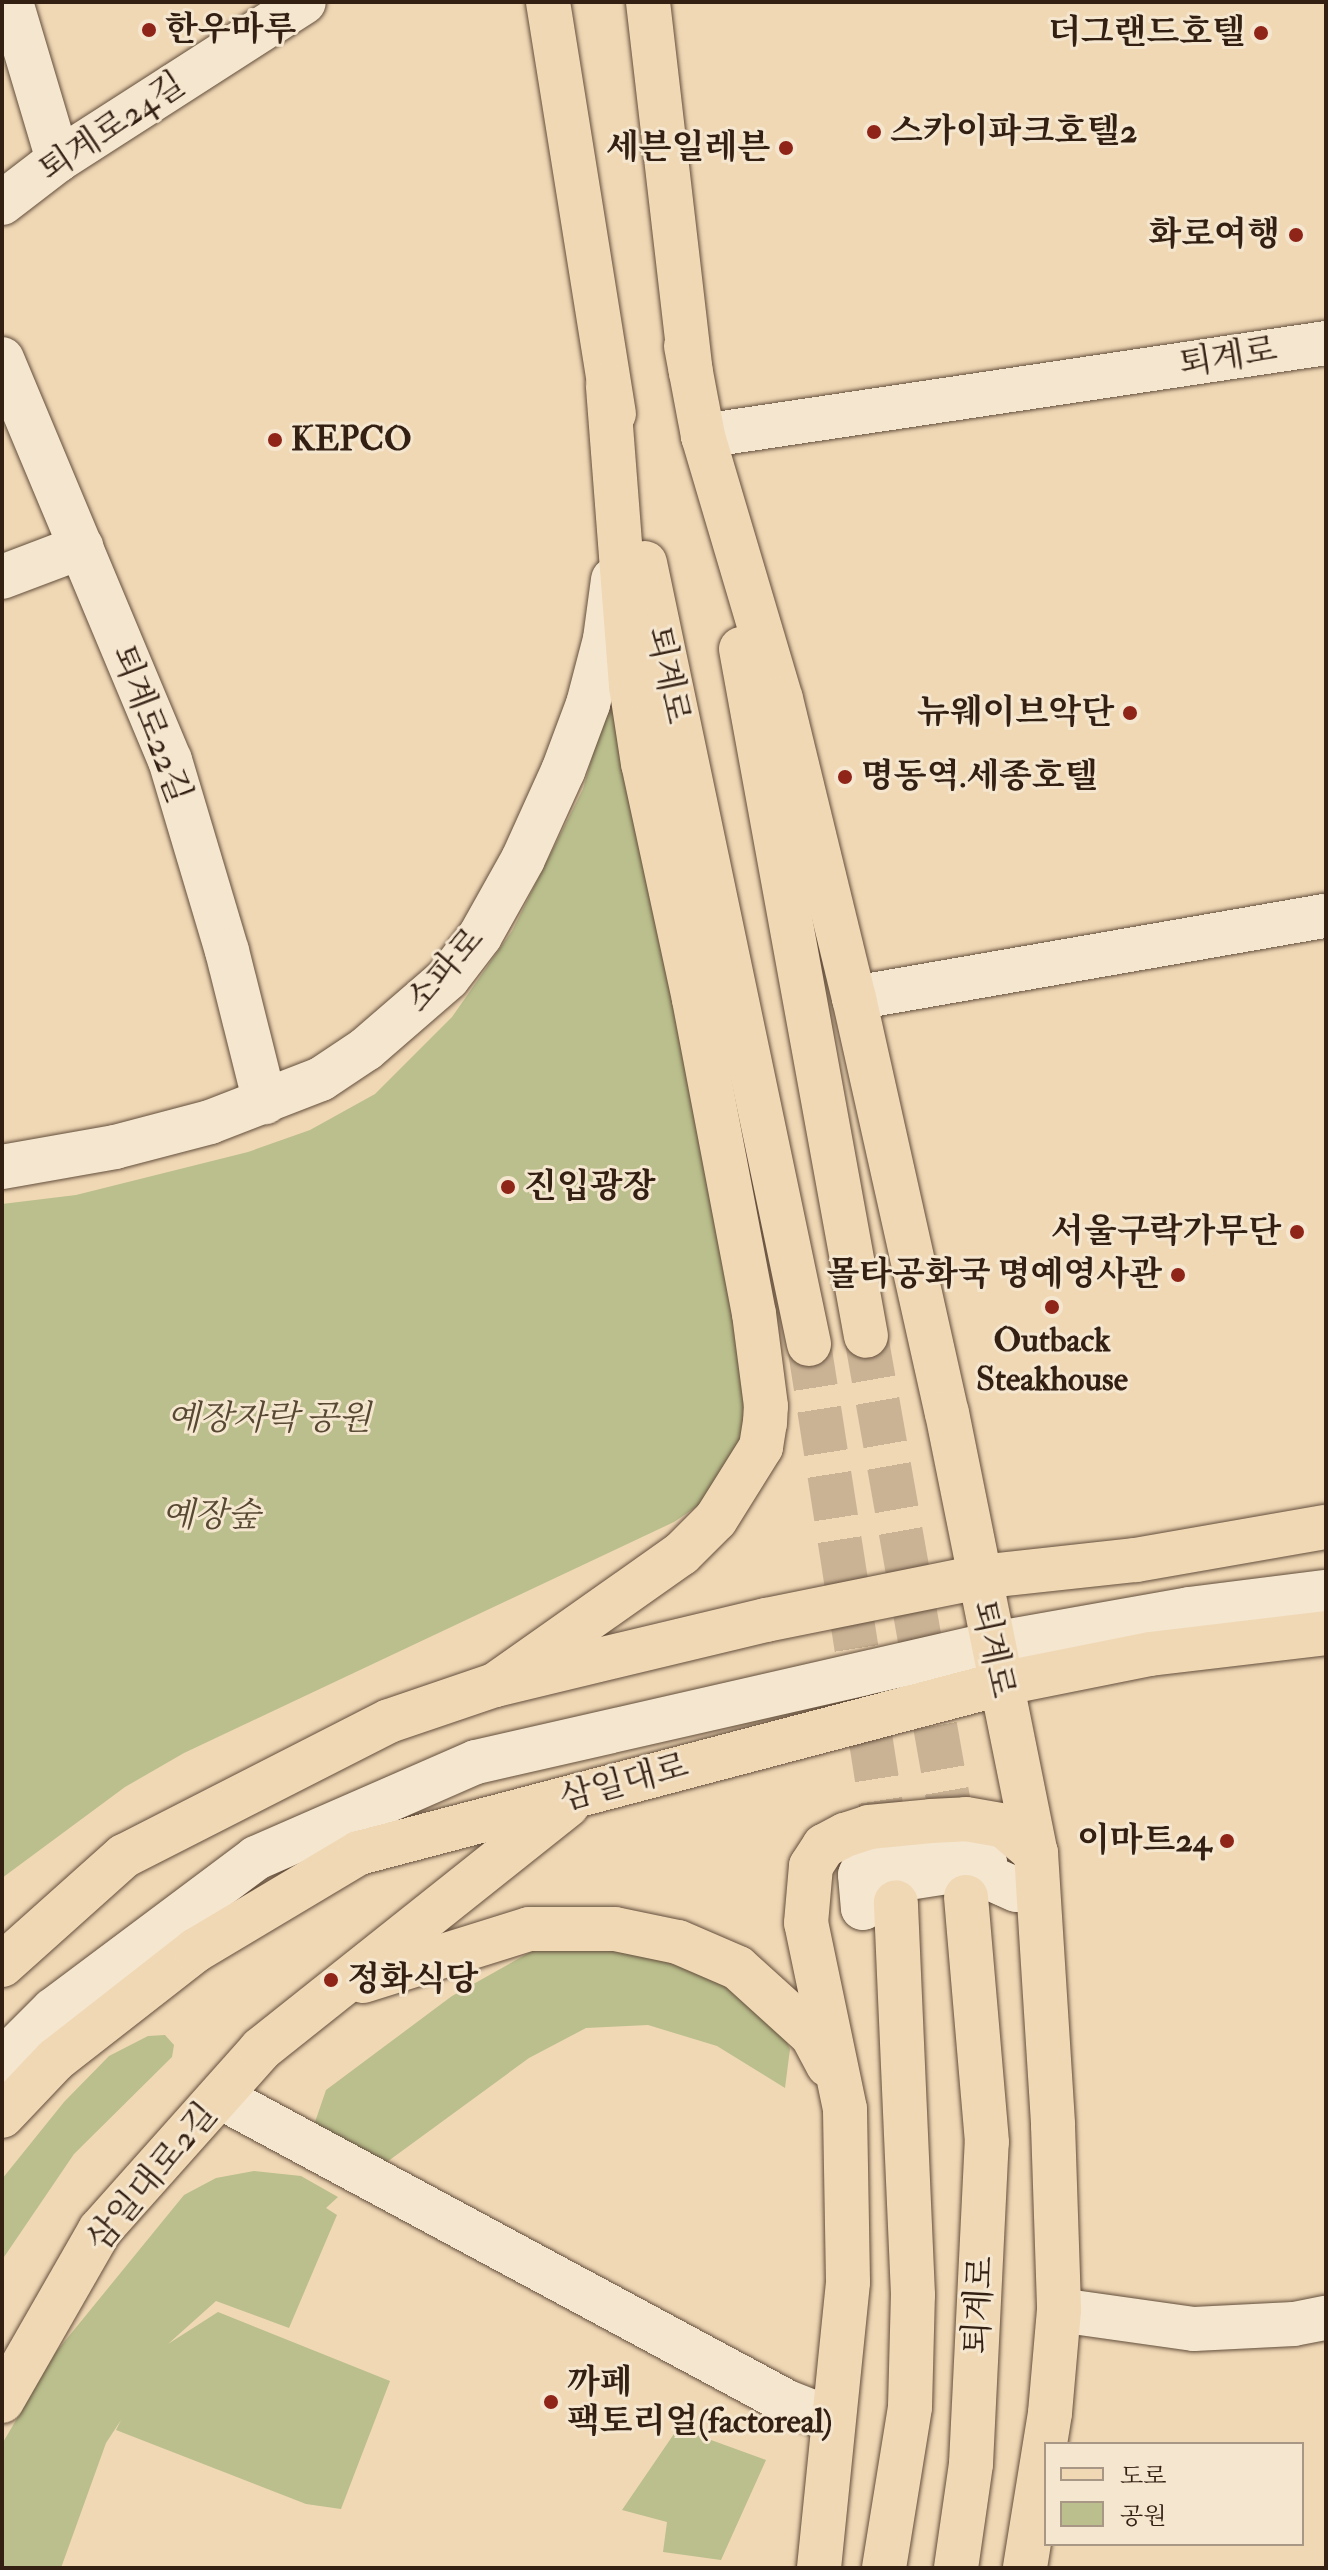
<!DOCTYPE html>
<meta charset="utf-8">
<style>
body{margin:0}
#map{position:relative;width:1328px;height:2570px;overflow:hidden;background:#f0d8b5;font-family:"IM FELL Double Pica","Noto Serif KR",serif}
div>[style]{position:absolute}
.green>*{inset:0;background:#babf8d}
.major-tunnel>*{height:44px;margin-top:-22px;transform-origin:0;background:repeating-linear-gradient(90deg,#cab395 0 44px,transparent 0 66px)}
.roads{filter:drop-shadow(0 0 2px #634e3c) drop-shadow(0 0 2px #634e3c)}
.minor>*{height:44px;margin:-22px;padding:0 22px;transform-origin:22px;border-radius:22px;background:#f5e6cf}
.major>*{height:44px;margin:-22px;padding:0 22px;transform-origin:22px;border-radius:22px;background:#f0d8b5}
.dots>*{width:22px;height:22px;translate:-50% -50%;box-sizing:border-box;border:4px solid #f5e6cf;border-radius:50%}
span{translate:-50% -50%;white-space:nowrap;text-align:center;line-height:1.15;-webkit-text-stroke:6px #f5e6cf;paint-order:stroke}
.poi-label{font-size:34px;color:#342013;font-weight:700}
.left{translate:0 -50%;text-align:left}
.right{translate:-100% -50%;text-align:right}
.street-label{font-size:34px;color:#342013}
.park-label{font-size:34px;color:#564832;font-style:italic}
.frame{position:absolute;inset:0;border:4px solid #342013;pointer-events:none}
.legend{position:absolute;left:1044px;top:2442px;width:260px;height:104px;box-sizing:border-box;background:#f5e6cf;border:2px solid #a89784;margin:0;padding:10px 14px;list-style:none;font-size:24px;color:#342013}
.legend li{display:flex;align-items:center;gap:16px;height:40px}
.legend b{width:40px;border:2px solid #a89784}
</style>
<div id="map">
<div class="green">
<i style="clip-path:polygon(609px 698px,659px 908px,752px 1374px,740px 1455px,702px 1503px,674px 1522px,184px 1753px,125px 1787px,2px 1878px,2px 1204px,76px 1195px,248px 1152px,310px 1130px,375px 1094px,452px 1017px,512px 931px,583px 789px)"></i>
<i style="clip-path:polygon(588px 1937px,698px 1960px,776px 2019px,790px 2049px,785px 2088px,717px 2046px,648px 2025px,586px 2028px,529px 2058px,365px 2178px,314px 2125px,326px 2090px,452px 1996px,532px 1951px)"></i>
<i style="clip-path:polygon(165px 2035px,174px 2045px,172px 2057px,74px 2154px,2px 2260px,2px 2179px,64px 2102px,109px 2056px,148px 2036px)"></i>
<i style="clip-path:polygon(254px 2171px,301px 2176px,338px 2197px,326px 2208px,337px 2215px,289px 2328px,216px 2301px,168px 2344px,218px 2312px,390px 2381px,341px 2509px,306px 2504px,116px 2430px,121px 2420px,106px 2443px,61px 2568px,2px 2568px,2px 2444px,56px 2352px,184px 2195px,216px 2178px)"></i>
<i style="clip-path:polygon(678px 2428px,766px 2460px,721px 2560px,663px 2552px,667px 2522px,622px 2510px)"></i>
</div>
<div class="major-tunnel">
<i style="left:866px;top:1336px;width:527px;rotate:79.95deg"></i>
<i style="left:809px;top:1344px;width:525px;rotate:81.13deg"></i>
</div>
<div class="roads">
<div class="minor">
<i style="left:11px;top:2px;width:165px;rotate:73.4deg"></i>
<i style="left:2px;top:203px;width:71px;rotate:-37.5deg"></i>
<i style="left:58px;top:160px;width:292px;rotate:-32.7deg"></i>
<i style="left:2px;top:359px;width:435px;rotate:67.3deg"></i>
<i style="left:170px;top:760px;width:199px;rotate:73.4deg"></i>
<i style="left:227px;top:951px;width:156px;rotate:75.9deg"></i>
<i style="left:703px;top:436px;width:630px;rotate:-8.49deg"></i>
<i style="left:2px;top:577px;width:85px;rotate:-20.8deg"></i>
<i style="left:854px;top:998px;width:479px;rotate:-9.9deg"></i>
<i style="left:2px;top:1167px;width:115px;rotate:-10deg"></i>
<i style="left:115px;top:1147px;width:98px;rotate:-14.7deg"></i>
<i style="left:210px;top:1122px;width:119px;rotate:-21.2deg"></i>
<i style="left:321px;top:1079px;width:54px;rotate:-33.7deg"></i>
<i style="left:366px;top:1049px;width:108px;rotate:-40.9deg"></i>
<i style="left:448px;top:978px;width:53px;rotate:-52.7deg"></i>
<i style="left:480px;top:936px;width:88px;rotate:-60.8deg"></i>
<i style="left:523px;top:859px;width:97px;rotate:-65.6deg"></i>
<i style="left:563px;top:771px;width:72px;rotate:-69.5deg"></i>
<i style="left:588px;top:704px;width:67px;rotate:-75.3deg"></i>
<i style="left:605px;top:639px;width:60px;rotate:-82.3deg"></i>
<i style="left:872px;top:1860px;width:6px;rotate:162deg"></i>
<i style="left:866px;top:1862px;width:14px;rotate:115deg"></i>
<i style="left:860px;top:1875px;width:33px;rotate:85deg"></i>
<i style="left:863px;top:1908px;width:15px;rotate:-86deg"></i>
<i style="left:864px;top:1893px;width:11px;rotate:-56deg"></i>
<i style="left:870px;top:1884px;width:104px;rotate:-8.8deg"></i>
<i style="left:973px;top:1868px;width:12px;rotate:35deg"></i>
<i style="left:983px;top:1875px;width:37px;rotate:24deg"></i>
<i style="left:1017px;top:1890px;width:34px;rotate:-156deg"></i>
<i style="left:986px;top:1876px;width:11px;rotate:-95deg"></i>
<i style="left:985px;top:1865px;width:2px;rotate:-90deg"></i>
<i style="left:985px;top:1863px;width:4px;rotate:-104deg"></i>
<i style="left:984px;top:1859px;width:20px;rotate:-139deg"></i>
<i style="left:969px;top:1846px;width:98px;rotate:171.8deg"></i>
<i style="left:2px;top:2061px;width:72px;rotate:-45deg"></i>
<i style="left:53px;top:2010px;width:254px;rotate:-36.8deg"></i>
<i style="left:256px;top:1858px;width:240px;rotate:-23.6deg"></i>
<i style="left:476px;top:1762px;width:530px;rotate:-12.86deg"></i>
<i style="left:993px;top:1644px;width:199px;rotate:-10.1deg"></i>
<i style="left:1189px;top:1609px;width:138px;rotate:-7.1deg"></i>
<i style="left:220px;top:2097px;width:644px;rotate:28.28deg"></i>
<i style="left:787px;top:2402px;width:49px;rotate:21.4deg"></i>
<i style="left:1059px;top:2310px;width:136px;rotate:8deg"></i>
<i style="left:1194px;top:2329px;width:100px;rotate:-2.9deg"></i>
<i style="left:1294px;top:2324px;width:33px;rotate:-11deg"></i>
</div>
<div class="major">
<i style="left:548px;top:2px;width:417px;rotate:80.9deg"></i>
<i style="left:648px;top:2px;width:373px;rotate:83.4deg"></i>
<i style="left:686px;top:346px;width:92px;rotate:79.3deg"></i>
<i style="left:703px;top:436px;width:274px;rotate:73.5deg"></i>
<i style="left:781px;top:699px;width:308px;rotate:76.3deg"></i>
<i style="left:854px;top:998px;width:425px;rotate:77.4deg"></i>
<i style="left:947px;top:1413px;width:449px;rotate:78.6deg"></i>
<i style="left:1036px;top:1853px;width:273px;rotate:86.4deg"></i>
<i style="left:1053px;top:2125px;width:185px;rotate:88.1deg"></i>
<i style="left:1059px;top:2310px;width:103px;rotate:95deg"></i>
<i style="left:1050px;top:2413px;width:157px;rotate:99.2deg"></i>
<i style="left:645px;top:563px;width:798px;rotate:78.14deg"></i>
<i style="left:741px;top:649px;width:698px;rotate:79.69deg"></i>
<i style="left:495px;top:1685px;width:228px;rotate:-35.2deg"></i>
<i style="left:681px;top:1554px;width:49px;rotate:-45deg"></i>
<i style="left:716px;top:1519px;width:85px;rotate:-58deg"></i>
<i style="left:761px;top:1447px;width:24px;rotate:-81deg"></i>
<i style="left:765px;top:1423px;width:17px;rotate:-87deg"></i>
<i style="left:766px;top:1406px;width:93px;rotate:-97.4deg"></i>
<i style="left:754px;top:1314px;width:321px;rotate:-100.8deg"></i>
<i style="left:694px;top:999px;width:240px;rotate:-102.2deg"></i>
<i style="left:643px;top:764px;width:79px;rotate:-98.7deg"></i>
<i style="left:631px;top:686px;width:302px;rotate:-94.4deg"></i>
<i style="left:2px;top:1965px;width:164px;rotate:-41.8deg"></i>
<i style="left:124px;top:1856px;width:297px;rotate:-27deg"></i>
<i style="left:389px;top:1721px;width:112px;rotate:-18.8deg"></i>
<i style="left:495px;top:1685px;width:279px;rotate:-13.5deg"></i>
<i style="left:766px;top:1620px;width:217px;rotate:-11.4deg"></i>
<i style="left:979px;top:1577px;width:158px;rotate:-6.2deg"></i>
<i style="left:1136px;top:1560px;width:193px;rotate:-9.9deg"></i>
<i style="left:363px;top:1981px;width:174px;rotate:-17.4deg"></i>
<i style="left:529px;top:1929px;width:86px"></i>
<i style="left:615px;top:1929px;width:64px;rotate:11.7deg"></i>
<i style="left:678px;top:1942px;width:65px;rotate:23.4deg"></i>
<i style="left:738px;top:1968px;width:100px;rotate:42.2deg"></i>
<i style="left:812px;top:2035px;width:34px;rotate:62deg"></i>
<i style="left:2px;top:2116px;width:77px;rotate:-46.6deg"></i>
<i style="left:55px;top:2060px;width:179px;rotate:-38deg"></i>
<i style="left:196px;top:1950px;width:190px;rotate:-30.8deg"></i>
<i style="left:359px;top:1853px;width:663px;rotate:-14.77deg"></i>
<i style="left:1000px;top:1684px;width:153px;rotate:-11.3deg"></i>
<i style="left:1150px;top:1654px;width:177px;rotate:-6.8deg"></i>
<i style="left:2px;top:2401px;width:197px;rotate:-60.2deg"></i>
<i style="left:100px;top:2230px;width:242px;rotate:-48.3deg"></i>
<i style="left:261px;top:2049px;width:392px;rotate:-38.5deg"></i>
<i style="left:819px;top:2568px;width:287px;rotate:-84.2deg"></i>
<i style="left:848px;top:2282px;width:173px;rotate:-91deg"></i>
<i style="left:845px;top:2109px;width:190px;rotate:-101.8deg"></i>
<i style="left:806px;top:1923px;width:57px;rotate:-85deg"></i>
<i style="left:811px;top:1866px;width:24px;rotate:-57deg"></i>
<i style="left:824px;top:1846px;width:24px;rotate:-28deg"></i>
<i style="left:845px;top:1835px;width:25px;rotate:-18deg"></i>
<i style="left:869px;top:1827px;width:62px;rotate:-5.5deg"></i>
<i style="left:931px;top:1821px;width:35px;rotate:-3deg"></i>
<i style="left:966px;top:1819px;width:39px;rotate:10deg"></i>
<i style="left:1004px;top:1826px;width:42px;rotate:40.2deg"></i>
<i style="left:884px;top:2568px;width:163px;rotate:-80.8deg"></i>
<i style="left:910px;top:2407px;width:112px;rotate:-88.5deg"></i>
<i style="left:913px;top:2295px;width:393px;rotate:-92.5deg"></i>
<i style="left:956px;top:2568px;width:105px;rotate:-81.8deg"></i>
<i style="left:971px;top:2464px;width:322px;rotate:-87.2deg"></i>
<i style="left:987px;top:2142px;width:246px;rotate:-94.9deg"></i>
</div>
</div>
<div class="dots">
<i style="left:149px;top:30px;background:#8f2418"></i>
<i style="left:1261px;top:33px;background:#8f2418"></i>
<i style="left:874px;top:132px;background:#8f2418"></i>
<i style="left:786px;top:148px;background:#8f2418"></i>
<i style="left:1296px;top:235px;background:#8f2418"></i>
<i style="left:275px;top:440px;background:#8f2418"></i>
<i style="left:1130px;top:713px;background:#8f2418"></i>
<i style="left:845px;top:777px;background:#8f2418"></i>
<i style="left:508px;top:1187px;background:#8f2418"></i>
<i style="left:1297px;top:1232px;background:#8f2418"></i>
<i style="left:1178px;top:1275px;background:#8f2418"></i>
<i style="left:1052px;top:1307px;background:#8f2418"></i>
<i style="left:1227px;top:1841px;background:#8f2418"></i>
<i style="left:331px;top:1980px;background:#8f2418"></i>
<i style="left:551px;top:2402px;background:#8f2418"></i>
</div>
<div class="poi-label">
<span class="left" style="left:165px;top:30px">한우마루</span>
<span class="right" style="left:1245px;top:33px">더그랜드호텔</span>
<span class="left" style="left:890px;top:132px">스카이파크호텔2</span>
<span class="right" style="left:770px;top:148px">세븐일레븐</span>
<span class="right" style="left:1280px;top:235px">화로여행</span>
<span class="left" style="left:291px;top:440px">KEPCO</span>
<span class="right" style="left:1114px;top:713px">뉴웨이브악단</span>
<span class="left" style="left:861px;top:777px">명동역.세종호텔</span>
<span class="left" style="left:524px;top:1187px">진입광장</span>
<span class="right" style="left:1281px;top:1232px">서울구락가무단</span>
<span class="right" style="left:1162px;top:1275px">몰타공화국 명예영사관</span>
<span style="left:1052px;top:1360px">Outback<br>Steakhouse</span>
<span class="right" style="left:1211px;top:1841px">이마트24</span>
<span class="left" style="left:347px;top:1980px">정화식당</span>
<span class="left" style="left:567px;top:2402px">까페<br>팩토리얼(factoreal)</span>
</div>
<div class="street-label">
<span style="left:112px;top:127px;rotate:-34deg">퇴계로24길</span>
<span style="left:1228px;top:357px;rotate:-9deg">퇴계로</span>
<span style="left:668px;top:675px;rotate:78deg">퇴계로</span>
<span style="left:151px;top:724px;rotate:69deg">퇴계로22길</span>
<span style="left:445px;top:970px;rotate:-49deg">소파로</span>
<span style="left:993px;top:1649px;rotate:78deg">퇴계로</span>
<span style="left:624px;top:1782px;rotate:-15deg">삼일대로</span>
<span style="left:152px;top:2177px;rotate:-50deg">삼일대로2길</span>
<span style="left:979px;top:2305px;rotate:-87deg">퇴계로</span>
</div>
<div class="park-label">
<span style="left:269px;top:1419px">예장자락 공원</span>
<span style="left:211px;top:1516px">예장숲</span>
</div>
<div class="frame"></div>
<ul class="legend">
<li><b style="height:10px;background:#f0d8b5"></b>도로</li>
<li><b style="height:22px;background:#babf8d"></b>공원</li>
</ul>
</div>
